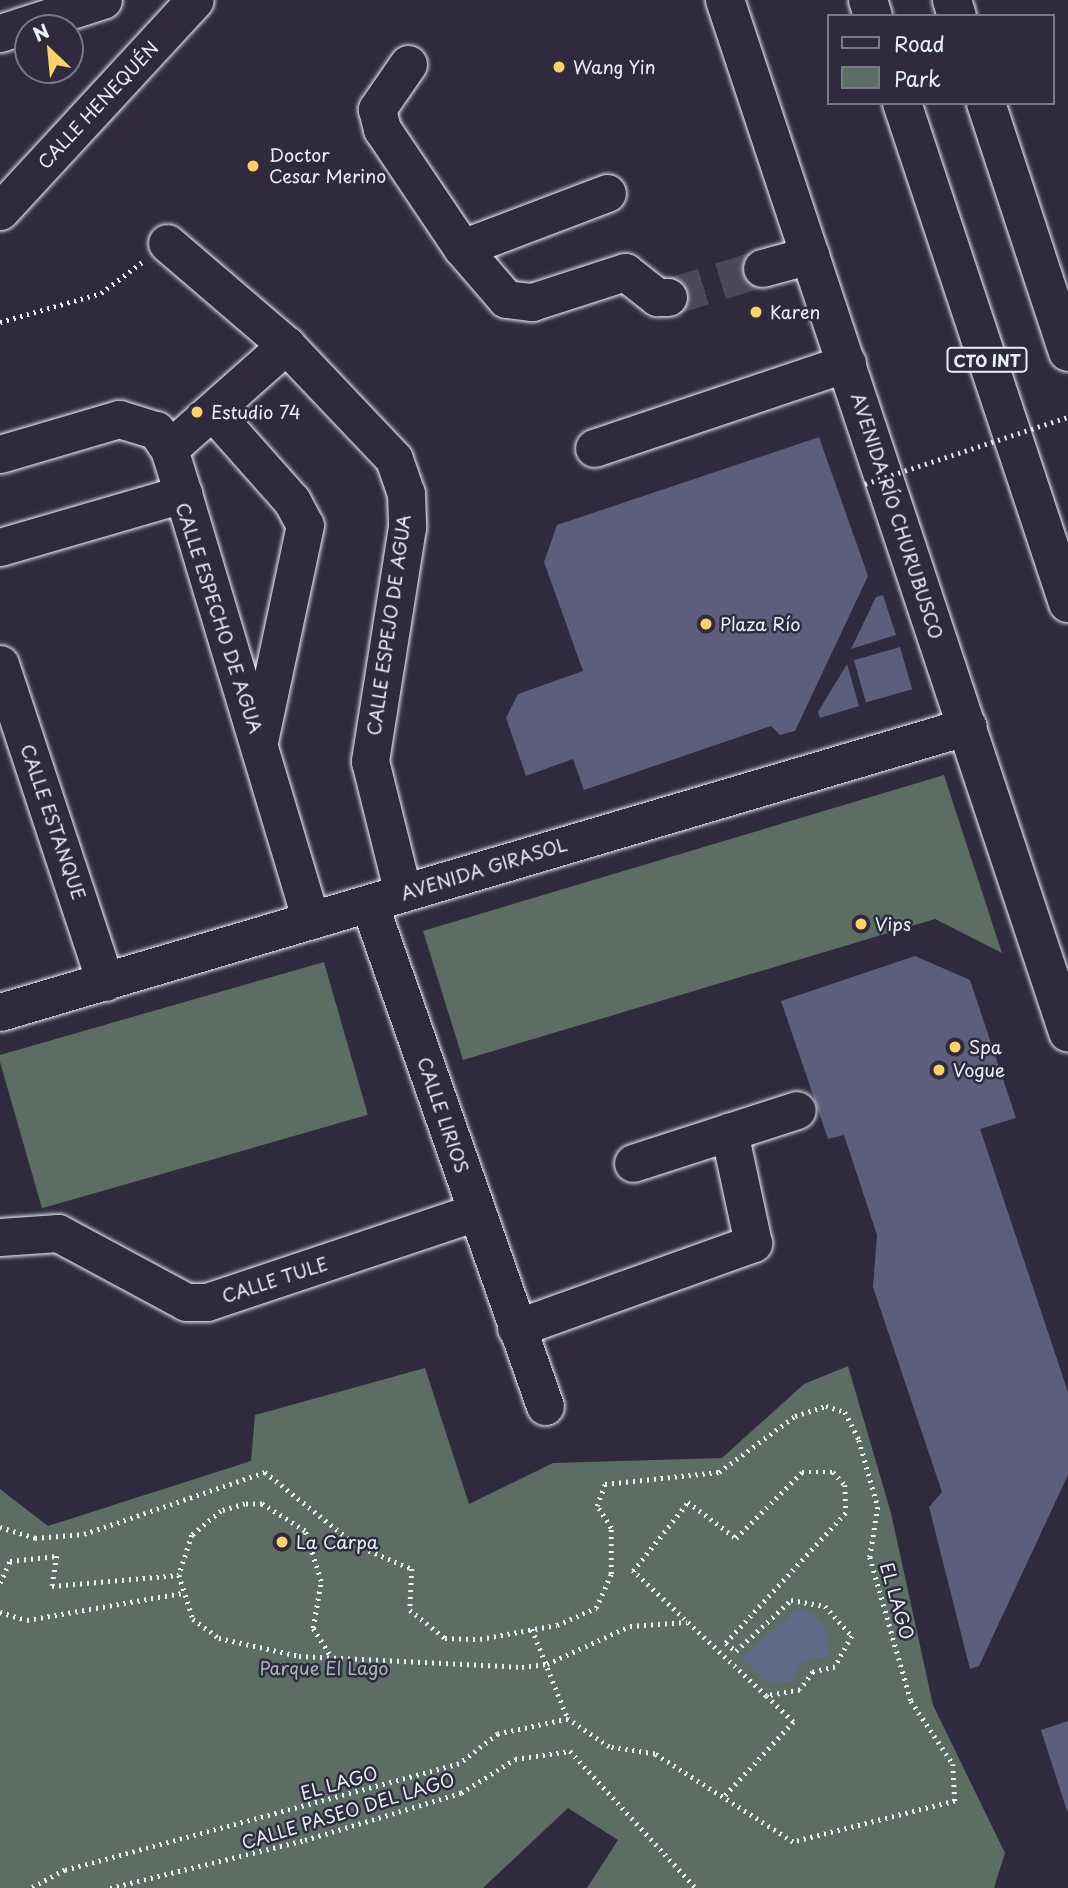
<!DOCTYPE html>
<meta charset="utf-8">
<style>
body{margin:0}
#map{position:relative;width:1068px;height:1888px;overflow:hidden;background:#2f2a3d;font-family:"Playpen Sans",sans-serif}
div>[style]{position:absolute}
.green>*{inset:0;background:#5c6d64;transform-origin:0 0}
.water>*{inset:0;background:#5f6c86}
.building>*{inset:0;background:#5d5e7c;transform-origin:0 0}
.minor-tunnel>*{height:37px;margin-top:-18.5px;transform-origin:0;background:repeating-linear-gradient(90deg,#4b4859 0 37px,transparent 0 55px)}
.path>*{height:4.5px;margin-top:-2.25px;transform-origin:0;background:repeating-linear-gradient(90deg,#e8f1f8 0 2px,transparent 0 7px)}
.roads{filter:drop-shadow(0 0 2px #e8f1f8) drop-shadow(0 0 2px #e8f1f8)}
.minor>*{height:37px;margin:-18.5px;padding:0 18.5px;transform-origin:18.5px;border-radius:18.5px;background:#2f2a3d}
.major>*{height:38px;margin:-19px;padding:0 19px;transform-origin:19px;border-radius:19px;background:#2f2a3d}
.highway>*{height:38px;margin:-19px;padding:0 19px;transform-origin:19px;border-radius:19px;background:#2f2a3d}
.path-bridge>*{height:4.5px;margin-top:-2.25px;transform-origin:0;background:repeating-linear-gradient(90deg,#e8f1f8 0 2px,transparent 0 7px)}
.dots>*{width:19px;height:19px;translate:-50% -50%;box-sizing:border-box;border:4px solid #2f2a3d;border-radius:50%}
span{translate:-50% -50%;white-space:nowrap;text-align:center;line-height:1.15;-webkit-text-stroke:5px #2f2a3d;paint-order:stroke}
.shield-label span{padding:2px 5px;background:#2f2a3d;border:2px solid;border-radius:5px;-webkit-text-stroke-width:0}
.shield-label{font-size:16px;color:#e8f1f8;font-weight:700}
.poi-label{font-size:18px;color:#e8f1f8}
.left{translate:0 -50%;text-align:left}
.street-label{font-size:18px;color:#e8f1f8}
.park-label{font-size:18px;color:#a9b6b5}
.legend{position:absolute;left:827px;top:14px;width:228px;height:91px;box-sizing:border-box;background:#2f2a3d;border:2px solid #797a88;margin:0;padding:9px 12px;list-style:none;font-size:21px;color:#e8f1f8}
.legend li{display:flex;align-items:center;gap:14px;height:35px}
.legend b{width:35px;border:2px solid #797a88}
.north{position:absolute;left:14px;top:14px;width:70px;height:70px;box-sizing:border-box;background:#2f2a3d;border:2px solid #797a88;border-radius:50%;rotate:334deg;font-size:19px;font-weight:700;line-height:28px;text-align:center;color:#e8f1f8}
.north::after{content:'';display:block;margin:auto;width:24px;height:32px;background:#ffd166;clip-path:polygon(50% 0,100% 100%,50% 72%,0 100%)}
</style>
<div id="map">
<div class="green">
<i style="clip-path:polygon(944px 775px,1002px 953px,935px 919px,463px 1060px,423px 931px)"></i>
<i style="left:324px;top:962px;width:159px;height:339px;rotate:74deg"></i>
<i style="clip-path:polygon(848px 1366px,891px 1513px,933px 1705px,1005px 1853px,994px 1888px,587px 1888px,618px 1840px,568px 1808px,483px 1888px,0 1888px,0 1489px,48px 1526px,251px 1461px,255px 1415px,425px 1368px,469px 1504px,553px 1463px,722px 1458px,804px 1384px)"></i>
</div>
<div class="water">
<i style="clip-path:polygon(797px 1609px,815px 1615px,828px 1632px,829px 1656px,802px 1662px,792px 1681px,769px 1685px,742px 1658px)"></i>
</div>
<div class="building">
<i style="clip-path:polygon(819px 437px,868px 576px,795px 731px,780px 735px,771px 726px,584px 790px,573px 759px,526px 776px,506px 718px,518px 694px,583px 671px,544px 562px,557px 525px)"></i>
<i style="clip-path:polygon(883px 595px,896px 635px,851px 649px,876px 597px)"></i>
<i style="left:900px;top:647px;width:44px;height:48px;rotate:74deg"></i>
<i style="clip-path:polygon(847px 664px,859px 706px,820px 718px,818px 712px)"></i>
<i style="clip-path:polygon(915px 956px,970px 980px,1016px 1118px,980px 1129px,1068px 1392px,1068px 1475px,979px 1666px,970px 1669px,929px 1507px,942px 1492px,873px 1287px,877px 1235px,844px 1135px,828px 1139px,781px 1001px)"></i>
<i style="clip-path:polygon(1068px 1721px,1068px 1811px,1067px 1811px,1041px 1730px)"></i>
</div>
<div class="minor-tunnel">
<i style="left:668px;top:297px;width:98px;rotate:-17.1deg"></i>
</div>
<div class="path">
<i style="left:0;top:322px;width:105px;rotate:-16deg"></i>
<i style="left:101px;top:293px;width:51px;rotate:-37.1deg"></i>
<i style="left:0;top:1527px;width:37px;rotate:17deg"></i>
<i style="left:35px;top:1538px;width:49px;rotate:-4.7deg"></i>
<i style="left:84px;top:1534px;width:191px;rotate:-18.9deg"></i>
<i style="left:265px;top:1472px;width:117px;rotate:38.7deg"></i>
<i style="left:356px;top:1545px;width:61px;rotate:23.2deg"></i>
<i style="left:412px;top:1569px;width:41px;rotate:92.8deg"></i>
<i style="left:410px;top:1610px;width:45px;rotate:38.7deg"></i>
<i style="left:445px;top:1638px;width:35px;rotate:2deg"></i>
<i style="left:480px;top:1639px;width:78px;rotate:-10.3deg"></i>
<i style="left:557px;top:1625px;width:43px;rotate:-23.6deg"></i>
<i style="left:596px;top:1608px;width:37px;rotate:-66deg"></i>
<i style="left:611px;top:1574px;width:46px;rotate:-90deg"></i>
<i style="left:611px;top:1528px;width:26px;rotate:-122deg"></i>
<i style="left:597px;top:1506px;width:23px;rotate:-70deg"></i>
<i style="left:605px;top:1484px;width:115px;rotate:-6deg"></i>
<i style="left:719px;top:1472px;width:94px;rotate:-36.4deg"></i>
<i style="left:795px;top:1416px;width:33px;rotate:-18deg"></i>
<i style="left:826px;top:1406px;width:20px;rotate:18deg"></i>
<i style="left:845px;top:1412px;width:31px;rotate:63deg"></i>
<i style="left:859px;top:1440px;width:70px;rotate:74.2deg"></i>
<i style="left:878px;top:1507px;width:51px;rotate:99.1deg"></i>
<i style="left:870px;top:1557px;width:150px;rotate:74.1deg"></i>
<i style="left:911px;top:1701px;width:76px;rotate:56.3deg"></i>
<i style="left:953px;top:1764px;width:37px;rotate:87deg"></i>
<i style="left:955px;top:1801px;width:167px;rotate:165.8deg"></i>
<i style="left:793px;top:1842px;width:164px;rotate:-147.5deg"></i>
<i style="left:655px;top:1754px;width:47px;rotate:-171.3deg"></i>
<i style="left:609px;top:1747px;width:50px;rotate:-145.7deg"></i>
<i style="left:568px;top:1719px;width:72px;rotate:167.9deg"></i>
<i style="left:498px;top:1734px;width:49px;rotate:142.4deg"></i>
<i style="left:459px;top:1764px;width:408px;rotate:164.9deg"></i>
<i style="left:65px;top:1870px;width:38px;rotate:152deg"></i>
<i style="left:0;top:1583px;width:24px;rotate:-66deg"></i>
<i style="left:10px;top:1561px;width:47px;rotate:-6.1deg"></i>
<i style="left:57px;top:1556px;width:30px;rotate:99deg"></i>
<i style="left:52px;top:1586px;width:127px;rotate:-5deg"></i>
<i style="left:0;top:1612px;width:28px;rotate:17deg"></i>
<i style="left:27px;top:1620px;width:156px;rotate:-9.9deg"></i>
<i style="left:532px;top:1629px;width:97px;rotate:68.2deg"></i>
<i style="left:329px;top:1654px;width:31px;rotate:-122deg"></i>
<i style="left:313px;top:1628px;width:48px;rotate:-80.3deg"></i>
<i style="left:321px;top:1581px;width:52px;rotate:-107.7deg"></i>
<i style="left:305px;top:1531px;width:51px;rotate:-147.9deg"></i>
<i style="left:262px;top:1504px;width:17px;rotate:180deg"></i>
<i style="left:245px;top:1504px;width:25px;rotate:164deg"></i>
<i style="left:221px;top:1511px;width:38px;rotate:140deg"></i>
<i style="left:192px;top:1535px;width:42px;rotate:108deg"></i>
<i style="left:179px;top:1575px;width:46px;rotate:72.3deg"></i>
<i style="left:193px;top:1619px;width:32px;rotate:36deg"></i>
<i style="left:219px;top:1638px;width:82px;rotate:12.7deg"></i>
<i style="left:299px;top:1656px;width:223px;rotate:2.8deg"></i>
<i style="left:522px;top:1667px;width:25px;rotate:-7deg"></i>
<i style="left:547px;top:1664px;width:91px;rotate:-24.6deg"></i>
<i style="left:630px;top:1626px;width:57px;rotate:-4deg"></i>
<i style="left:725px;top:1795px;width:100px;rotate:-47deg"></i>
<i style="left:793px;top:1722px;width:37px;rotate:-136deg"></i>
<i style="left:766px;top:1696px;width:183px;rotate:-136.8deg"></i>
<i style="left:633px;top:1571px;width:88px;rotate:-51.4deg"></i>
<i style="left:688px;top:1502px;width:60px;rotate:36.9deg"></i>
<i style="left:736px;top:1538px;width:93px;rotate:-45deg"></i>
<i style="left:802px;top:1472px;width:31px"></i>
<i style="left:833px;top:1472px;width:18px;rotate:47deg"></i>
<i style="left:845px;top:1485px;width:28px;rotate:88deg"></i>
<i style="left:846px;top:1513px;width:177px;rotate:132.7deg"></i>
<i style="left:726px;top:1643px;width:13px;rotate:39deg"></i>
<i style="left:736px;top:1651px;width:75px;rotate:-42.8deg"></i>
<i style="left:791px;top:1600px;width:35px;rotate:10deg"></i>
<i style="left:825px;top:1606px;width:40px;rotate:48deg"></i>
<i style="left:852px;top:1636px;width:35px;rotate:119deg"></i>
<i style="left:835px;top:1667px;width:23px;rotate:167deg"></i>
<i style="left:813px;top:1672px;width:22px;rotate:126deg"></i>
<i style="left:800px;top:1690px;width:35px;rotate:170deg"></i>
<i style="left:110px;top:1888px;width:201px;rotate:-13.8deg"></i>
<i style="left:305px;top:1840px;width:163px;rotate:-16.8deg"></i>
<i style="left:461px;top:1793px;width:64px;rotate:-32.2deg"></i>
<i style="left:515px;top:1759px;width:56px;rotate:-8.3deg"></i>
<i style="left:570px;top:1751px;width:186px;rotate:47.4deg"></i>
</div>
<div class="roads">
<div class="minor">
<i style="left:0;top:33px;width:108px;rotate:-17.8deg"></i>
<i style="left:408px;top:64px;width:55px;rotate:124.6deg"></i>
<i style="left:377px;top:109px;width:21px;rotate:76deg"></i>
<i style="left:382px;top:129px;width:143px;rotate:56.1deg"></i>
<i style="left:462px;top:248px;width:67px;rotate:49.2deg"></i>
<i style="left:506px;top:299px;width:26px;rotate:7deg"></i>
<i style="left:532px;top:302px;width:98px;rotate:-17.9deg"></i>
<i style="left:625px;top:272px;width:41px;rotate:38deg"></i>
<i style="left:657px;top:297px;width:11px"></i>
<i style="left:0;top:211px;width:287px;rotate:-47.3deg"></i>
<i style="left:167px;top:243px;width:157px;rotate:40.6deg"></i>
<i style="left:286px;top:345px;width:157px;rotate:46.5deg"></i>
<i style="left:394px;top:459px;width:36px;rotate:71deg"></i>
<i style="left:406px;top:493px;width:34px;rotate:88deg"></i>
<i style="left:407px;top:527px;width:237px;rotate:99deg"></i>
<i style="left:370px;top:761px;width:136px;rotate:76deg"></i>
<i style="left:462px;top:248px;width:155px;rotate:-20.8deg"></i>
<i style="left:762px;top:268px;width:50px;rotate:-15.2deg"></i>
<i style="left:213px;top:412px;width:119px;rotate:48.4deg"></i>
<i style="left:292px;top:501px;width:27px;rotate:62deg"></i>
<i style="left:305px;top:525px;width:222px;rotate:102deg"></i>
<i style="left:594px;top:448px;width:267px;rotate:-18.6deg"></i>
<i style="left:169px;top:449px;width:157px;rotate:-41.6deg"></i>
<i style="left:0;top:454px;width:124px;rotate:-16.4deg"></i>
<i style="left:119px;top:419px;width:39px;rotate:17deg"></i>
<i style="left:156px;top:430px;width:23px;rotate:56deg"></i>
<i style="left:169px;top:449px;width:47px;rotate:72.7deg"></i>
<i style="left:0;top:547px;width:191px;rotate:-16.2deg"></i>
<i style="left:183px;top:494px;width:445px;rotate:73.3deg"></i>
<i style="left:0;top:664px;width:335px;rotate:71.7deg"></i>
<i style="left:369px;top:903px;width:533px;rotate:70.72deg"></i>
<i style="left:0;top:1012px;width:1009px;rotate:-16.46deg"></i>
<i style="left:633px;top:1163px;width:172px;rotate:-17.9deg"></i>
<i style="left:0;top:1237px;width:58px;rotate:-3.9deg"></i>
<i style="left:58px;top:1233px;width:145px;rotate:28.3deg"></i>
<i style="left:186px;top:1302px;width:21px"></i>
<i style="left:207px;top:1302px;width:284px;rotate:-18.5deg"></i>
<i style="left:516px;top:1328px;width:252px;rotate:-19.7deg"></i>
<i style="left:753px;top:1243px;width:114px;rotate:-102.2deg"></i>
</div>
<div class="major">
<i style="left:725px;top:0;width:1088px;rotate:71.62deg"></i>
</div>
<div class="highway">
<i style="left:868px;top:0;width:17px;rotate:73deg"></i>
<i style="left:952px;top:0;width:17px;rotate:73deg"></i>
<i style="left:902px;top:103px;width:527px;rotate:71.63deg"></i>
<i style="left:986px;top:103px;width:262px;rotate:71.8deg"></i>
</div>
</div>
<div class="path-bridge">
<i style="left:865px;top:484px;width:214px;rotate:-18.3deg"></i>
</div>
<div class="dots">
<i style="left:559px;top:67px;background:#ffd166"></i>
<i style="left:253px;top:166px;background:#ffd166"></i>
<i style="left:756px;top:312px;background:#ffd166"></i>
<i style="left:197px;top:412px;background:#ffd166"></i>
<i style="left:706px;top:624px;background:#ffd166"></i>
<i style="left:861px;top:924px;background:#ffd166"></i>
<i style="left:955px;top:1047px;background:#ffd166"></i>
<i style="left:939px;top:1070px;background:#ffd166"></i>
<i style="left:282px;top:1542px;background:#ffd166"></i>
</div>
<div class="shield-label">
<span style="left:987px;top:360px">CTO INT</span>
</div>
<div class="poi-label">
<span class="left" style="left:573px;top:67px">Wang Yin</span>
<span class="left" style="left:269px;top:166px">Doctor<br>Cesar Merino</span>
<span class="left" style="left:770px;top:312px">Karen</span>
<span class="left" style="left:211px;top:412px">Estudio 74</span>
<span class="left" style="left:720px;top:624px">Plaza Río</span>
<span class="left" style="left:875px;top:924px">Vips</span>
<span class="left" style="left:969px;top:1047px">Spa</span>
<span class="left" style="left:953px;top:1070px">Vogue</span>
<span class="left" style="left:296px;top:1542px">La Carpa</span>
</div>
<div class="street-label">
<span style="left:98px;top:105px;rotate:-47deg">CALLE HENEQUÉN</span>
<span style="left:897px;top:516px;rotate:72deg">AVENIDA RÍO CHURUBUSCO</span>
<span style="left:219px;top:618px;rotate:72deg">CALLE ESPECHO DE AGUA</span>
<span style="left:389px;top:625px;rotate:-82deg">CALLE ESPEJO DE AGUA</span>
<span style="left:53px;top:822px;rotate:71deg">CALLE ESTANQUE</span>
<span style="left:484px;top:869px;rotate:-17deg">AVENIDA GIRASOL</span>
<span style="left:443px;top:1115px;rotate:71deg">CALLE LIRIOS</span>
<span style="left:275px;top:1280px;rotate:-18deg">CALLE TULE</span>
<span style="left:897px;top:1601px;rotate:74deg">EL LAGO</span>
<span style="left:339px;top:1783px;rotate:-16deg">EL LAGO</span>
<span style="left:348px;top:1811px;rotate:-17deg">CALLE PASEO DEL LAGO</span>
</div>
<div class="park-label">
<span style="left:324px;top:1668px">Parque El Lago</span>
</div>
<ul class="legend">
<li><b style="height:9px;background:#2f2a3d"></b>Road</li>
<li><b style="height:19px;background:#5c6d64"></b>Park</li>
</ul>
<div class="north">N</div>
</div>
